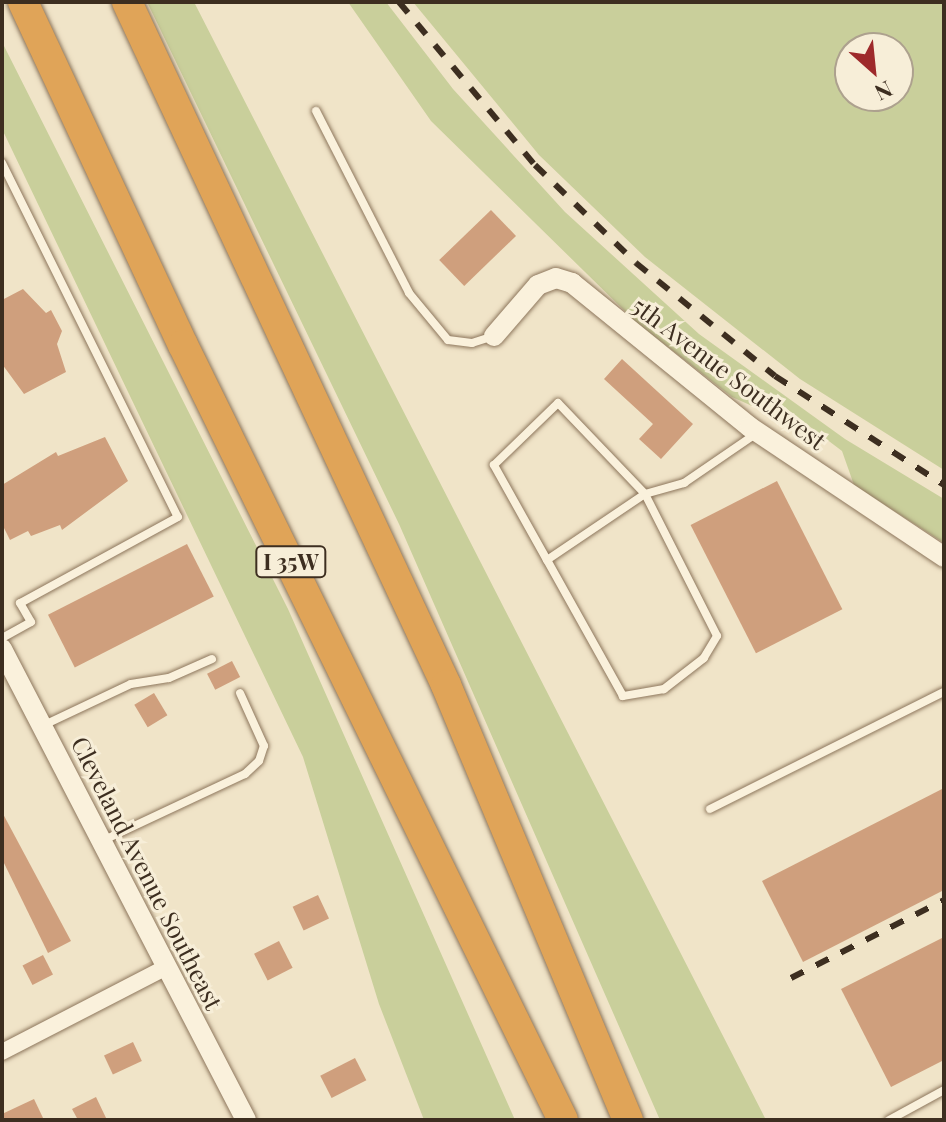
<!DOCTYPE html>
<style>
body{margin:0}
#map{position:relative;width:946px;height:1122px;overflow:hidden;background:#f0e4c8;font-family:"Playfair Display",serif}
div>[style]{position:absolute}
.green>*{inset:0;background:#c9cf9b}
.building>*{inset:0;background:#cf9f7d;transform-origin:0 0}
.roads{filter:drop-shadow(0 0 2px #8d765c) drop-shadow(0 0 2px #8d765c)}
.service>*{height:8px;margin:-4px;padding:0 4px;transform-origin:4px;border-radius:4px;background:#faf1dc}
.minor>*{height:16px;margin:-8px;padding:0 8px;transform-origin:8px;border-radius:8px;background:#faf1dc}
.tertiary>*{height:20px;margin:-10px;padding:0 10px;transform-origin:10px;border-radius:10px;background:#faf1dc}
.motorway>*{height:30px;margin:-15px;padding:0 15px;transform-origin:15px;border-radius:15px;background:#e0a458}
.rail>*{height:6px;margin-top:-3px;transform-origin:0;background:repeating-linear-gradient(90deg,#3d2e20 0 14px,transparent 0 28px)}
span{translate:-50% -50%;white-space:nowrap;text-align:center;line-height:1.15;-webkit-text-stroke:6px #f7eed8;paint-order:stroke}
.shield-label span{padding:2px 6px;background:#f7eed8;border:2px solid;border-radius:6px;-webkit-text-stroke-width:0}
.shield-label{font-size:22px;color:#3d2e20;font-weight:700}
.street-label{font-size:24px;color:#3d2e20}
.frame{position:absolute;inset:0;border:4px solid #3d2e20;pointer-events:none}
.north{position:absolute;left:834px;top:32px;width:80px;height:80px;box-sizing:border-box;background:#f7eed8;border:2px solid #ada18e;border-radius:50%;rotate:153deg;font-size:22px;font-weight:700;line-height:32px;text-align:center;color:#3d2e20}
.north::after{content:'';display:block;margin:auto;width:28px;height:36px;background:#9e2a2b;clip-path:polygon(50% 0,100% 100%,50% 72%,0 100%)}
</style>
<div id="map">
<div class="green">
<i style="clip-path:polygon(147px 2px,194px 2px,766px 1120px,660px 1120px,399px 524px)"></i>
<i style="clip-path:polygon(348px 2px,386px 2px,453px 89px,565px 212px,699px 334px,845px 439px,944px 499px,944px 543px,854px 485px,842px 451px,784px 407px,770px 414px,732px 397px,636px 322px,431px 121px)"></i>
<i style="clip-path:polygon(evenodd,413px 2px,944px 2px,944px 470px,800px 379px,645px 257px,539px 155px,413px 2px,850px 48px,898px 48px,898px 96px,850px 96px,850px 48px)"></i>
<i style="clip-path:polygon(2px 42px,288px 609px,515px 1120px,424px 1120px,379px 1004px,303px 757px,2px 129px)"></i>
</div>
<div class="building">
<i style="left:491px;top:210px;width:36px;height:72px;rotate:46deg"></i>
<i style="clip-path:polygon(23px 289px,46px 313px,51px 310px,62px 331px,57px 344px,66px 372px,24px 394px,2px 364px,2px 300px)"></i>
<i style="clip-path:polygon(622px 359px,693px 424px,661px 459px,639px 439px,653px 424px,604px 379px)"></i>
<i style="clip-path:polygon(105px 437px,128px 481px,62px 530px,60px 525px,31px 536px,28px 531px,10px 540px,2px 524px,2px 485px,56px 452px,58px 456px)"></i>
<i style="left:777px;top:481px;width:144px;height:97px;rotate:63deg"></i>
<i style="left:187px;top:544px;width:59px;height:156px;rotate:63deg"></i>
<i style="left:232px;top:661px;width:18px;height:28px;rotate:63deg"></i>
<i style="left:154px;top:693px;width:26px;height:23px;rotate:59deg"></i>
<i style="clip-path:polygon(944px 788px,944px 890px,803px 962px,762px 881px)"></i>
<i style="clip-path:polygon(2px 812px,71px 941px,48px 953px,2px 859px)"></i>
<i style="left:318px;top:895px;width:26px;height:28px;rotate:65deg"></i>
<i style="clip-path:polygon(944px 937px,944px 1060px,891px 1087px,841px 989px)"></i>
<i style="left:279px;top:941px;width:30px;height:28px;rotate:63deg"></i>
<i style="left:43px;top:955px;width:22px;height:23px;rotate:63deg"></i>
<i style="left:133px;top:1042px;width:21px;height:32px;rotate:65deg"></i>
<i style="left:355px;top:1058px;width:25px;height:39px;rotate:63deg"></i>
<i style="clip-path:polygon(96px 1097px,107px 1120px,78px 1120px,72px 1109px)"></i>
<i style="clip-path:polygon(34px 1099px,44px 1120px,2px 1120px,2px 1114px)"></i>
</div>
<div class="roads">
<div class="service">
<i style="left:316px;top:111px;width:204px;rotate:62.9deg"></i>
<i style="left:409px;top:293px;width:61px;rotate:50.3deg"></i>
<i style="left:448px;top:340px;width:24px;rotate:7deg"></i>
<i style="left:472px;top:343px;width:22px;rotate:-18deg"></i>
<i style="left:2px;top:163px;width:395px;rotate:63.6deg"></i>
<i style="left:178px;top:517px;width:180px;rotate:151.4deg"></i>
<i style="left:20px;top:603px;width:22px;rotate:60deg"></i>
<i style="left:31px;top:622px;width:33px;rotate:151deg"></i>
<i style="left:547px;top:560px;width:118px;rotate:-34deg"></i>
<i style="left:645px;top:494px;width:159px;rotate:63.1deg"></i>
<i style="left:717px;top:636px;width:26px;rotate:121deg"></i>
<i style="left:704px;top:658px;width:51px;rotate:142.2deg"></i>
<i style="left:664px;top:689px;width:42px;rotate:170.3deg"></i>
<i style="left:623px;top:696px;width:156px;rotate:-119.2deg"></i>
<i style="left:547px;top:560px;width:109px;rotate:-119.2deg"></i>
<i style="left:494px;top:465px;width:89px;rotate:-44.1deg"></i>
<i style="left:558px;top:403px;width:126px;rotate:46.3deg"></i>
<i style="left:645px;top:494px;width:41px;rotate:-15.8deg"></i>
<i style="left:684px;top:483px;width:88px;rotate:-34.4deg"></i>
<i style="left:42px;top:726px;width:98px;rotate:-25.3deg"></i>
<i style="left:131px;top:684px;width:38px;rotate:-9deg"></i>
<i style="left:169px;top:678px;width:47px;rotate:-23.8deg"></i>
<i style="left:710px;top:809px;width:262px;rotate:-26.6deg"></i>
<i style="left:102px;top:841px;width:158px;rotate:-25.1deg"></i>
<i style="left:245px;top:774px;width:19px;rotate:-43deg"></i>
<i style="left:259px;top:761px;width:16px;rotate:-72deg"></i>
<i style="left:264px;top:746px;width:58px;rotate:-114.4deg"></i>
<i style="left:889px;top:1120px;width:63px;rotate:-28.6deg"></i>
</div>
<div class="minor">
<i style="left:2px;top:1052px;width:186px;rotate:-27.3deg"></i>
</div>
<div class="tertiary">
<i style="left:494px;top:336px;width:67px;rotate:-49.2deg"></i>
<i style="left:538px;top:285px;width:19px;rotate:-21deg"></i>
<i style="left:556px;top:278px;width:17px;rotate:17deg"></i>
<i style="left:572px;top:283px;width:229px;rotate:39deg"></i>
<i style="left:750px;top:427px;width:234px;rotate:33.8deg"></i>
<i style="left:2px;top:649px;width:530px;rotate:62.61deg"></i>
</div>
<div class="motorway">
<i style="left:23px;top:2px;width:378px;rotate:65deg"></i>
<i style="left:183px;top:345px;width:863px;rotate:63.88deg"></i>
<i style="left:127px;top:2px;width:754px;rotate:64.96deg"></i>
<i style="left:446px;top:685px;width:472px;rotate:67.3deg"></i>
</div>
</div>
<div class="rail">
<i style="left:399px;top:2px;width:212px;rotate:50.2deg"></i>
<i style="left:535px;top:165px;width:141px;rotate:44.1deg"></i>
<i style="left:636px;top:263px;width:179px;rotate:39.1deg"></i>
<i style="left:775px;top:376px;width:201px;rotate:32.8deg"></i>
<i style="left:791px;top:978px;width:172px;rotate:-27deg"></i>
</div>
<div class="shield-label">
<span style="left:291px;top:562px">I 35W</span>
</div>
<div class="street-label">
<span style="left:729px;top:373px;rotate:37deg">5th Avenue Southwest</span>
<span style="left:147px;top:873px;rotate:63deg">Cleveland Avenue Southeast</span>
</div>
<div class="frame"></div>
<div class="north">N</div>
</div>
